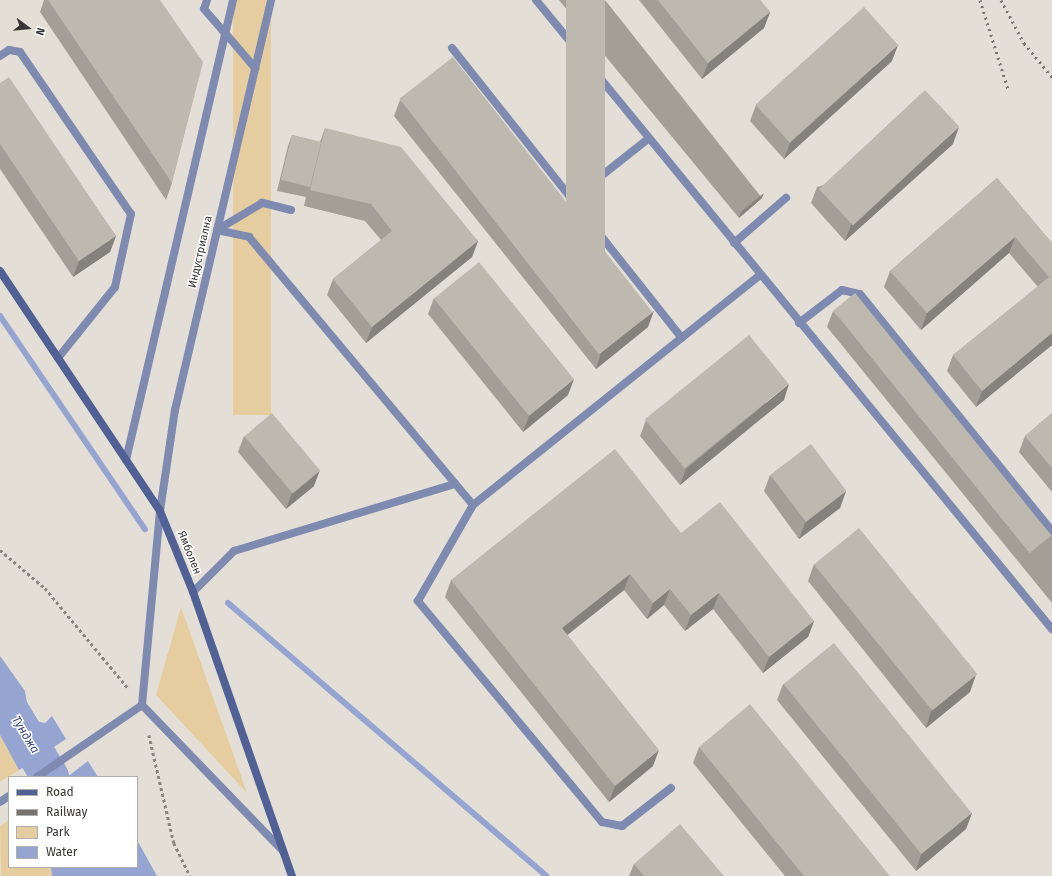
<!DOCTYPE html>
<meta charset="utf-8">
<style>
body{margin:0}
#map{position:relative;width:1052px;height:876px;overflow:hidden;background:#e4dfd6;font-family:"Fira Sans",sans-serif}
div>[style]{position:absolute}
.green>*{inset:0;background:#e6cd9f;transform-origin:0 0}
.water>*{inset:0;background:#96a4d1}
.stream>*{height:6px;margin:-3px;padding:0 3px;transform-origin:3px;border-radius:3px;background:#96a4d1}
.river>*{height:38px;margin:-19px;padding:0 19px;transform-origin:19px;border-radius:19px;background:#96a4d1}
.path>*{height:2.5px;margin-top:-1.25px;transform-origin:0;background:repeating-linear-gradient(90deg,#88847e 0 3px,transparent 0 6px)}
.service>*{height:8px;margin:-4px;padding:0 4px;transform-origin:4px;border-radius:4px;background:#7e8aaf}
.minor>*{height:8px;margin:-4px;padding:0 4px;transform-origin:4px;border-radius:4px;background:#7e8aaf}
.tertiary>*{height:8px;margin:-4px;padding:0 4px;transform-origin:4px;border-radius:4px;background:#7e8aaf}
.secondary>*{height:8px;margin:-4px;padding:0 4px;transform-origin:4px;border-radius:4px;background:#516095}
.rail>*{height:3px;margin-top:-1.5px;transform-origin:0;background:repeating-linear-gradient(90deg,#77746f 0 2px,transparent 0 6px)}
.wall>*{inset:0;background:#a39f96}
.shaded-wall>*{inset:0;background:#84827a}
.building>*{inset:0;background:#bdb9af;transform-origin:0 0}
span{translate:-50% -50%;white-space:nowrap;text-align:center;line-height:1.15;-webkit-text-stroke:3px #fff;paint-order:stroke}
.street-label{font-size:11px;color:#383633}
.water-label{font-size:12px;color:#394881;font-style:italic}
.legend{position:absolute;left:8px;top:776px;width:130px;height:92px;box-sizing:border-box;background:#fff;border:1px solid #afafad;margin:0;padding:5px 7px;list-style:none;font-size:12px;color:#383633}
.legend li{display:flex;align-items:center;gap:8px;height:20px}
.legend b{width:20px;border:1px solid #afafad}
.north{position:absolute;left:8px;top:8px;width:40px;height:40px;-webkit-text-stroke:3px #fff;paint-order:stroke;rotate:106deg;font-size:11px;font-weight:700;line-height:16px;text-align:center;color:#383633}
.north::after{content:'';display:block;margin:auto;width:14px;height:18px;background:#383633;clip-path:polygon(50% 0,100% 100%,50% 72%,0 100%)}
</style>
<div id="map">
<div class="green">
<i style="left:233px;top:0;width:38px;height:415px"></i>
<i style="clip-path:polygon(181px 607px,247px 793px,156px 695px)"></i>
<i style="clip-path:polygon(0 735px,19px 770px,0 782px)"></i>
<i style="clip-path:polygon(9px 820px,9px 867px,51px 867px,52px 876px,1px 876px,0 826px)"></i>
</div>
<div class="water">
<i style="clip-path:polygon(0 656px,25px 691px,30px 720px,45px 723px,52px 716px,66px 739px,19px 770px,0 735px)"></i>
<i style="clip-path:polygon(88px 761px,98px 777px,67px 777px)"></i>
<i style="clip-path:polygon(137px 840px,157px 876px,52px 876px,51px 867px,137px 867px)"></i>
</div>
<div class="stream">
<i style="left:0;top:316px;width:258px;rotate:55.8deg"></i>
<i style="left:228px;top:603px;width:419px;rotate:40.6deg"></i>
</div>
<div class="river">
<i style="left:0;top:694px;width:97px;rotate:58.9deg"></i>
</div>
<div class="path">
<i style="left:0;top:550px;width:59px;rotate:40.2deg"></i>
<i style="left:45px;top:588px;width:130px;rotate:50.3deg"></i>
<i style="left:149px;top:735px;width:111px;rotate:77deg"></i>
<i style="left:174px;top:843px;width:37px;rotate:64deg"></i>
</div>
<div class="service">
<i style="left:207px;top:0;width:9px;rotate:108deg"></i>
<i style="left:204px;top:9px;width:33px;rotate:49deg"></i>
<i style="left:452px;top:48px;width:370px;rotate:51.6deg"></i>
<i style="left:0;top:56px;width:11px;rotate:-34deg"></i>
<i style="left:9px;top:50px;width:11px;rotate:10deg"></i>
<i style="left:20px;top:52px;width:196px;rotate:55.6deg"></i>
<i style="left:131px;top:214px;width:75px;rotate:102.4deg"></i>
<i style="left:115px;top:287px;width:91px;rotate:128.8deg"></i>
<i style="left:572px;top:199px;width:97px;rotate:-38.3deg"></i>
<i style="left:291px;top:210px;width:30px;rotate:-166deg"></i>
<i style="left:262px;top:203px;width:52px;rotate:149deg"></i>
<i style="left:217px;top:230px;width:33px;rotate:12deg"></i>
<i style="left:249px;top:237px;width:349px;rotate:50.1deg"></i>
<i style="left:734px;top:243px;width:69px;rotate:-40.9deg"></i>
<i style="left:799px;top:323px;width:54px;rotate:-37.5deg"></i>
<i style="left:842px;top:290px;width:18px;rotate:13deg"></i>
<i style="left:860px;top:294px;width:305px;rotate:51deg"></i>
<i style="left:193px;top:592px;width:58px;rotate:-45deg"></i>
<i style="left:234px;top:551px;width:231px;rotate:-16.9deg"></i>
<i style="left:671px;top:788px;width:62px;rotate:142.2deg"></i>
<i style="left:622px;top:826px;width:20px;rotate:-169deg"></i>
<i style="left:602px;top:822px;width:288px;rotate:-129.8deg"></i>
<i style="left:418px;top:601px;width:111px;rotate:-60.2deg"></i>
<i style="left:473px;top:505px;width:368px;rotate:-38.7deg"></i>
</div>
<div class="minor">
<i style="left:536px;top:0;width:814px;rotate:50.64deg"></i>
<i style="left:226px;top:34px;width:45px;rotate:49.5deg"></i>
<i style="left:126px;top:460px;width:472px;rotate:-76.9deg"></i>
<i style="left:160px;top:511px;width:102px;rotate:-81.6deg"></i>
<i style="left:175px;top:410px;width:421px;rotate:-76.8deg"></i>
</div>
<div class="tertiary">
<i style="left:160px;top:511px;width:195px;rotate:95.3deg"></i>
<i style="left:142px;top:705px;width:203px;rotate:46deg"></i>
<i style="left:37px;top:777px;width:127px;rotate:-34.4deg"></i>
<i style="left:0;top:802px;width:11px;rotate:-34deg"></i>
</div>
<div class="secondary">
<i style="left:0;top:271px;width:288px;rotate:56.3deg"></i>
<i style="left:160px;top:511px;width:87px;rotate:67.8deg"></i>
<i style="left:193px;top:592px;width:301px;rotate:70.8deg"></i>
</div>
<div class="rail">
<i style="left:980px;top:0;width:93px;rotate:72.5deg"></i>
<i style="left:1001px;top:0;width:49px;rotate:61.9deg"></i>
<i style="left:1024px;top:43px;width:44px;rotate:50.5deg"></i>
</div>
<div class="wall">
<i style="clip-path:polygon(44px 0,160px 0,172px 183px,166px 200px,40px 12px)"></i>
<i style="clip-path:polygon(559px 0,605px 0,762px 198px,739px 218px)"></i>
<i style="clip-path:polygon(639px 0,760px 0,770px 12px,764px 28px,702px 79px)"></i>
<i style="clip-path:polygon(892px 61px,784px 159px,750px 121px,756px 105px)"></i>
<i style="clip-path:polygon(0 83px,116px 236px,110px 252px,73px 277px,0 169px)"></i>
<i style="clip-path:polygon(400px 100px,648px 327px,596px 369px,394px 116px)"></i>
<i style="clip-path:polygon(325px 128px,478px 241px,472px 257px,366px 343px,327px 295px,333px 279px,381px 240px,365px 221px,304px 206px,306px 197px,277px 191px,288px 146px,292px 135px,320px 142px)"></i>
<i style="clip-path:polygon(953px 144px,845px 241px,811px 203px,817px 187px)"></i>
<i style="clip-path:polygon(997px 178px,1052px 243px,1052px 345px,976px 407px,947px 371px,953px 355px,1038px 287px,1009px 253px,921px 330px,884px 287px,890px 271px)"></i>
<i style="clip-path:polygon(434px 298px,568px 395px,523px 432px,428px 314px)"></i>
<i style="clip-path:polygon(833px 311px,1052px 535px,1052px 603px,827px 327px)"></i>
<i style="clip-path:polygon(784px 400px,680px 485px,640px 436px,646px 420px)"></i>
<i style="clip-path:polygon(1052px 413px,1052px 492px,1019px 452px,1025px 436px)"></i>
<i style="clip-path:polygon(244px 436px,314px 486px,286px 509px,238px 452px)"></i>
<i style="clip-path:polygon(770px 475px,846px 491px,840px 508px,799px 539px,764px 491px)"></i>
<i style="clip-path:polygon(681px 533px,814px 621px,808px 637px,763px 673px,713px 609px,685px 631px,664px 605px,647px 619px,624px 590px,567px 635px,653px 766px,609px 802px,445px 597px,451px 580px)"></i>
<i style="clip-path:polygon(814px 564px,970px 692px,926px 728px,808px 581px)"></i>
<i style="clip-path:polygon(783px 684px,972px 813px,966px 829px,916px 871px,777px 700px)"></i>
<i style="clip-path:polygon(699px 747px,890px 876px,785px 876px,693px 763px)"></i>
<i style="clip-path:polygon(634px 864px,724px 876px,629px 876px)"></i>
</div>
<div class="shaded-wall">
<i style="clip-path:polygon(770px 12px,764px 28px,702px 79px,708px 63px)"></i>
<i style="clip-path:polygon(898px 45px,892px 61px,784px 159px,790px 143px)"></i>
<i style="clip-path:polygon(959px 127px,953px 144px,845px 241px,851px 225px)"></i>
<i style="clip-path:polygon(764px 193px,762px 198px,739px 218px,741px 212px)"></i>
<i style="clip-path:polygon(116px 236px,110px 252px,73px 277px,79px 261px)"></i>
<i style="clip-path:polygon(1015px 237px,1009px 253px,921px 330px,927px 313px)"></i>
<i style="clip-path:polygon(478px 241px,472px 257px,366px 343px,372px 327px)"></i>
<i style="clip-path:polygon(654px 311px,648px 327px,596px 369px,601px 353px)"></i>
<i style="clip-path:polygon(1052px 333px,1052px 345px,976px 407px,982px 391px)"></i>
<i style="clip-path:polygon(574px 379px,568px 395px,523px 432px,529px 416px)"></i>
<i style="clip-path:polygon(789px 384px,784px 400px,680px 485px,686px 469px)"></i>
<i style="clip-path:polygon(320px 470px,314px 486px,286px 509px,292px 493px)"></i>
<i style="clip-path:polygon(846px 491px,840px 508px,799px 539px,805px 523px)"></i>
<i style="clip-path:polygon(630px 574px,624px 590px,556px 644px,562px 628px)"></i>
<i style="clip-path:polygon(670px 589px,664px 605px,647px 619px,653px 603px)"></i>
<i style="clip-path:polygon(719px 593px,713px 609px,685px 631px,691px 615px)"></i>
<i style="clip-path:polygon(814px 621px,808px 637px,763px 673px,769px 657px)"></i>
<i style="clip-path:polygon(976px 675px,970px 692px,926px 728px,931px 711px)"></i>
<i style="clip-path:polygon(659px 750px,653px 766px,609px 802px,615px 786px)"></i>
<i style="clip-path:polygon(972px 813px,966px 829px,916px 871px,921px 854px)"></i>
</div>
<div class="building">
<i style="clip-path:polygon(48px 0,160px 0,203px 62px,172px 183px)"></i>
<i style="left:566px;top:0;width:39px;height:275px"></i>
<i style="clip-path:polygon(658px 0,760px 0,770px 12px,708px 63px)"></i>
<i style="left:864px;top:7px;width:51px;height:146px;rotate:48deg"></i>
<i style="left:453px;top:57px;width:324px;height:68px;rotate:52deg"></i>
<i style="clip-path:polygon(9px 77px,116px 236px,79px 261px,0 144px,0 83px)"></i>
<i style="left:925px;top:90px;width:50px;height:145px;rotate:47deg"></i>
<i style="clip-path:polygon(325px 128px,401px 147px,478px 241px,372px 327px,333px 279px,392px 231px,371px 204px,310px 190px)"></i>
<i style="left:292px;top:135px;width:30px;height:46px;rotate:14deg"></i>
<i style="clip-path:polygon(997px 178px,1052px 243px,1052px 333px,982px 391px,953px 355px,1049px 277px,1015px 237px,927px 313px,890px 271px)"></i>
<i style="left:479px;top:262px;width:151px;height:58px;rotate:51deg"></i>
<i style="left:855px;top:293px;width:312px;height:28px;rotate:51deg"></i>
<i style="left:749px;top:335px;width:63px;height:134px;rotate:51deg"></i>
<i style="left:272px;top:413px;width:75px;height:36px;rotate:50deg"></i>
<i style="clip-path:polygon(1052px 413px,1052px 468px,1025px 436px)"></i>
<i style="left:811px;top:444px;width:59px;height:51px;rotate:53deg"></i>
<i style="clip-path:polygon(615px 449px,681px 533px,720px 502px,814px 621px,769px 657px,719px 593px,691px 615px,670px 589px,653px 603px,630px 574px,562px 628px,659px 750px,615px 786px,451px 580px)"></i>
<i style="left:859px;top:528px;width:188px;height:58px;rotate:51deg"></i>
<i style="left:834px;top:643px;width:219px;height:65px;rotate:51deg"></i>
<i style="clip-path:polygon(750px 704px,890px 876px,804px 876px,699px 747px)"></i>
<i style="clip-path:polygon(680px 824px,724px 876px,644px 876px,634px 864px)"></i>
</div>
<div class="street-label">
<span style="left:201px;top:252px;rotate:-77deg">Индустриална</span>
<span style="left:189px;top:553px;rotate:68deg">Ямболен</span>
</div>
<div class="water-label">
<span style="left:25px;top:735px;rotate:59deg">Тунджа</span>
</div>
<ul class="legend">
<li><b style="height:5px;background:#516095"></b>Road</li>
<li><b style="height:5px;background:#77746f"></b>Railway</li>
<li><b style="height:11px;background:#e6cd9f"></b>Park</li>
<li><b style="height:11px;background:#96a4d1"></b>Water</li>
</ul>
<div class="north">N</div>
</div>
